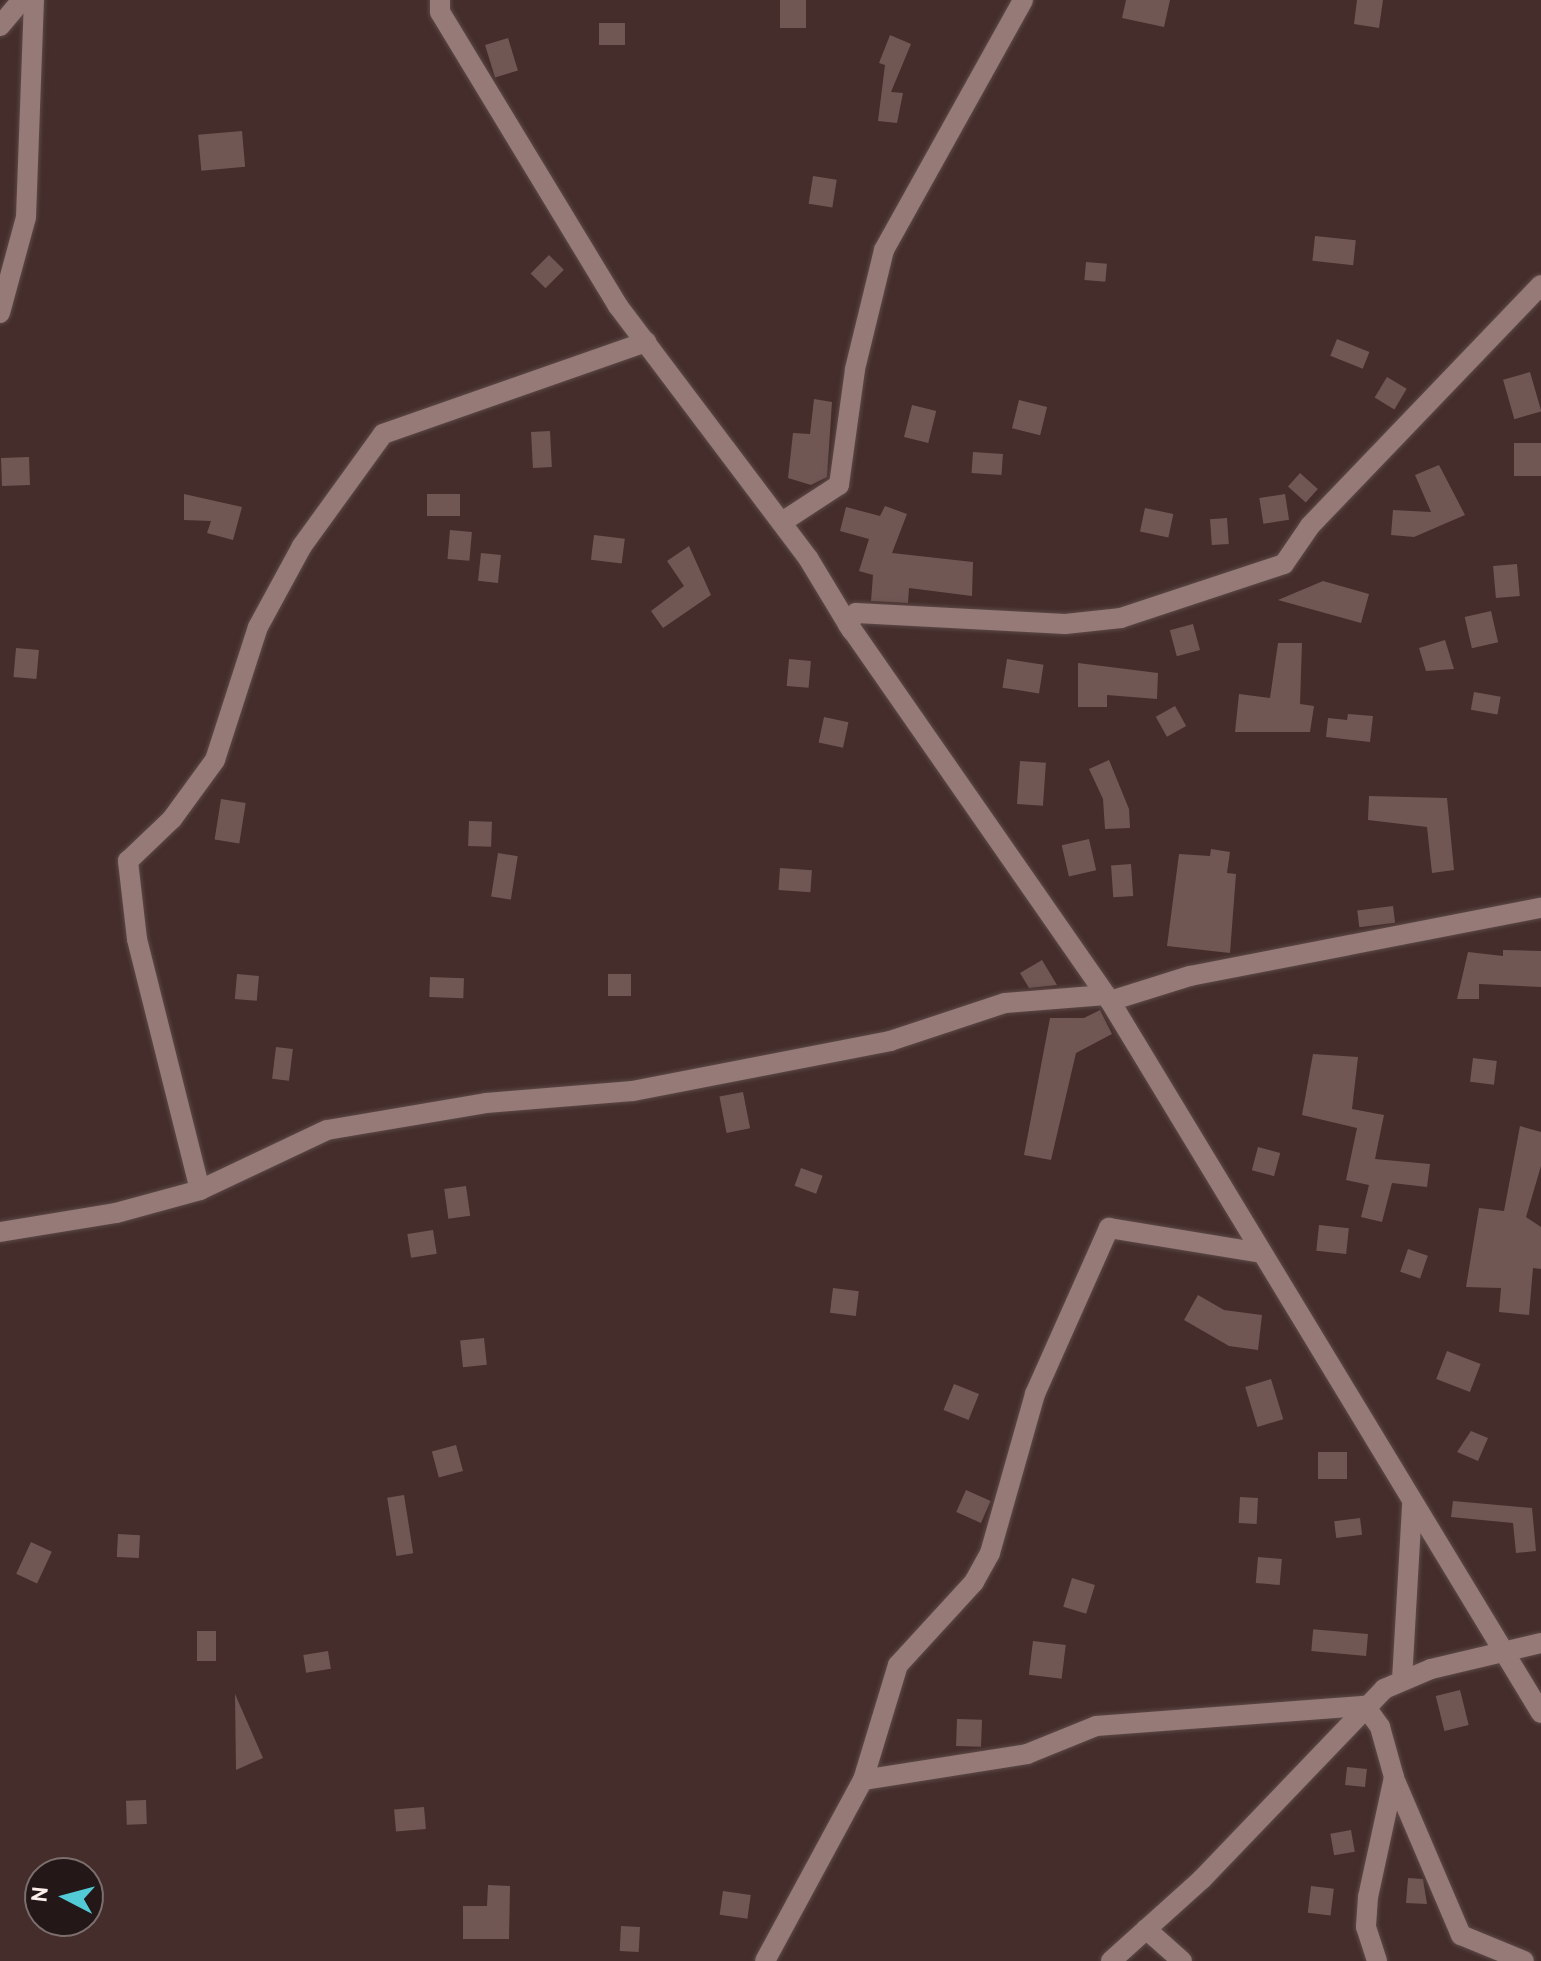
<!DOCTYPE html>
<style>
body{margin:0}
#map{position:relative;width:1541px;height:1961px;overflow:hidden;background:#442d2b;font-family:Overpass,sans-serif}
div>[style]{position:absolute}
.building>*{inset:0;background:#705754;transform-origin:0 0}
.roads{filter:drop-shadow(0 0 2px #5c4947) drop-shadow(0 0 2px #5c4947)}
.street>*{height:20px;margin:-10px;padding:0 10px;transform-origin:10px;border-radius:10px;background:#957a77}
span{translate:-50% -50%;white-space:nowrap;text-align:center;line-height:1.15;-webkit-text-stroke:8px #231817;paint-order:stroke}
.north{position:absolute;left:24px;top:1857px;width:80px;height:80px;box-sizing:border-box;background:#231817;border:2px solid #7b6e6d;border-radius:50%;rotate:276deg;font-size:22px;font-weight:700;line-height:32px;text-align:center;color:#feefed}
.north::after{content:'';display:block;margin:auto;width:28px;height:36px;background:#52cbd7;clip-path:polygon(50% 0,100% 100%,50% 72%,0 100%)}
</style>
<div id="map">
<div class="building">
<i style="left:780px;top:0;width:26px;height:28px"></i>
<i style="clip-path:polygon(1126px 0,1170px 0,1164px 27px,1122px 18px)"></i>
<i style="clip-path:polygon(1357px 0,1383px 0,1379px 28px,1354px 24px)"></i>
<i style="left:599px;top:23px;width:26px;height:22px"></i>
<i style="clip-path:polygon(890px 35px,911px 44px,891px 92px,903px 93px,897px 123px,878px 121px,885px 65px,879px 63px)"></i>
<i style="left:508px;top:38px;width:34px;height:24px;rotate:73deg"></i>
<i style="left:242px;top:131px;width:36px;height:44px;rotate:85deg"></i>
<i style="left:813px;top:176px;width:24px;height:28px;rotate:9deg"></i>
<i style="left:1315px;top:236px;width:41px;height:25px;rotate:6deg"></i>
<i style="left:549px;top:255px;width:21px;height:26px;rotate:45deg"></i>
<i style="left:1086px;top:262px;width:21px;height:18px;rotate:5deg"></i>
<i style="left:1337px;top:339px;width:35px;height:18px;rotate:22deg"></i>
<i style="left:1530px;top:372px;width:41px;height:28px;rotate:74deg"></i>
<i style="left:1387px;top:377px;width:23px;height:24px;rotate:31deg"></i>
<i style="clip-path:polygon(814px 399px,832px 402px,827px 477px,811px 485px,788px 478px,793px 433px,810px 434px)"></i>
<i style="left:1019px;top:400px;width:29px;height:29px;rotate:14deg"></i>
<i style="left:912px;top:405px;width:25px;height:33px;rotate:14deg"></i>
<i style="left:550px;top:431px;width:36px;height:19px;rotate:87deg"></i>
<i style="left:1514px;top:443px;width:27px;height:33px"></i>
<i style="left:973px;top:452px;width:30px;height:21px;rotate:4deg"></i>
<i style="left:29px;top:457px;width:28px;height:28px;rotate:88deg"></i>
<i style="clip-path:polygon(1439px 465px,1465px 515px,1414px 537px,1391px 535px,1393px 510px,1431px 512px,1415px 475px)"></i>
<i style="left:1300px;top:473px;width:24px;height:18px;rotate:42deg"></i>
<i style="clip-path:polygon(184px 494px,242px 507px,233px 540px,207px 533px,211px 521px,184px 520px)"></i>
<i style="left:427px;top:494px;width:33px;height:22px"></i>
<i style="left:1285px;top:494px;width:26px;height:26px;rotate:81deg"></i>
<i style="clip-path:polygon(885px 506px,907px 514px,892px 553px,973px 562px,972px 596px,909px 588px,908px 603px,871px 601px,873px 575px,859px 571px,869px 539px,840px 531px,846px 507px,880px 516px)"></i>
<i style="left:1145px;top:508px;width:29px;height:24px;rotate:12deg"></i>
<i style="left:1227px;top:518px;width:26px;height:17px;rotate:86deg"></i>
<i style="left:450px;top:530px;width:22px;height:29px;rotate:5deg"></i>
<i style="left:594px;top:535px;width:31px;height:25px;rotate:7deg"></i>
<i style="clip-path:polygon(689px 546px,711px 595px,663px 628px,651px 611px,684px 586px,667px 561px)"></i>
<i style="left:481px;top:553px;width:20px;height:28px;rotate:6deg"></i>
<i style="left:1517px;top:564px;width:32px;height:24px;rotate:85deg"></i>
<i style="clip-path:polygon(1323px 581px,1369px 594px,1361px 623px,1278px 600px)"></i>
<i style="left:1491px;top:611px;width:32px;height:27px;rotate:77deg"></i>
<i style="left:1193px;top:624px;width:27px;height:24px;rotate:75deg"></i>
<i style="clip-path:polygon(1445px 640px,1454px 669px,1426px 671px,1419px 648px)"></i>
<i style="clip-path:polygon(1278px 643px,1302px 643px,1300px 704px,1314px 706px,1310px 732px,1235px 732px,1239px 694px,1270px 698px)"></i>
<i style="left:16px;top:648px;width:23px;height:29px;rotate:5deg"></i>
<i style="left:789px;top:659px;width:22px;height:27px;rotate:5deg"></i>
<i style="left:1007px;top:659px;width:37px;height:29px;rotate:9deg"></i>
<i style="clip-path:polygon(1078px 663px,1158px 673px,1157px 699px,1107px 695px,1107px 707px,1078px 707px)"></i>
<i style="left:1474px;top:692px;width:27px;height:18px;rotate:10deg"></i>
<i style="left:1175px;top:706px;width:23px;height:22px;rotate:61deg"></i>
<i style="clip-path:polygon(1348px 714px,1373px 716px,1370px 742px,1326px 737px,1328px 718px,1347px 720px)"></i>
<i style="left:824px;top:717px;width:25px;height:26px;rotate:12deg"></i>
<i style="clip-path:polygon(1109px 760px,1129px 809px,1130px 828px,1105px 829px,1103px 799px,1089px 769px)"></i>
<i style="left:1020px;top:761px;width:26px;height:43px;rotate:4deg"></i>
<i style="clip-path:polygon(1369px 796px,1447px 798px,1454px 870px,1432px 873px,1427px 827px,1368px 820px)"></i>
<i style="left:221px;top:799px;width:25px;height:41px;rotate:9deg"></i>
<i style="left:469px;top:821px;width:23px;height:25px;rotate:2deg"></i>
<i style="left:1089px;top:839px;width:32px;height:28px;rotate:77deg"></i>
<i style="clip-path:polygon(1211px 849px,1230px 852px,1227px 873px,1236px 874px,1230px 953px,1167px 946px,1179px 854px,1210px 856px)"></i>
<i style="left:498px;top:853px;width:20px;height:44px;rotate:9deg"></i>
<i style="left:1131px;top:864px;width:32px;height:20px;rotate:86deg"></i>
<i style="left:780px;top:868px;width:32px;height:22px;rotate:4deg"></i>
<i style="left:1393px;top:906px;width:17px;height:36px;rotate:83deg"></i>
<i style="clip-path:polygon(1503px 950px,1541px 951px,1541px 987px,1479px 984px,1479px 999px,1457px 999px,1468px 952px,1503px 956px)"></i>
<i style="clip-path:polygon(1042px 960px,1057px 985px,1029px 988px,1020px 973px)"></i>
<i style="left:237px;top:974px;width:22px;height:25px;rotate:5deg"></i>
<i style="left:631px;top:974px;width:22px;height:23px;rotate:90deg"></i>
<i style="left:430px;top:977px;width:34px;height:20px;rotate:2deg"></i>
<i style="clip-path:polygon(1100px 1010px,1112px 1034px,1076px 1053px,1051px 1160px,1024px 1155px,1050px 1018px,1084px 1018px)"></i>
<i style="left:276px;top:1047px;width:17px;height:32px;rotate:7deg"></i>
<i style="clip-path:polygon(1313px 1054px,1358px 1057px,1352px 1109px,1384px 1115px,1375px 1159px,1430px 1164px,1427px 1187px,1392px 1183px,1382px 1222px,1361px 1217px,1369px 1185px,1346px 1180px,1357px 1128px,1302px 1115px)"></i>
<i style="left:1473px;top:1058px;width:24px;height:24px;rotate:7deg"></i>
<i style="left:743px;top:1092px;width:37px;height:24px;rotate:79deg"></i>
<i style="clip-path:polygon(1520px 1126px,1541px 1132px,1541px 1166px,1526px 1217px,1541px 1227px,1541px 1269px,1533px 1268px,1529px 1315px,1499px 1312px,1501px 1288px,1466px 1287px,1479px 1208px,1504px 1211px)"></i>
<i style="left:1258px;top:1147px;width:23px;height:24px;rotate:15deg"></i>
<i style="left:801px;top:1168px;width:23px;height:19px;rotate:20deg"></i>
<i style="left:466px;top:1186px;width:30px;height:22px;rotate:82deg"></i>
<i style="left:1319px;top:1225px;width:30px;height:26px;rotate:6deg"></i>
<i style="left:433px;top:1230px;width:24px;height:26px;rotate:81deg"></i>
<i style="left:1408px;top:1249px;width:21px;height:24px;rotate:19deg"></i>
<i style="left:833px;top:1288px;width:26px;height:25px;rotate:7deg"></i>
<i style="clip-path:polygon(1198px 1295px,1224px 1310px,1262px 1315px,1258px 1350px,1229px 1346px,1184px 1320px)"></i>
<i style="left:484px;top:1338px;width:27px;height:24px;rotate:84deg"></i>
<i style="left:1447px;top:1351px;width:36px;height:30px;rotate:21deg"></i>
<i style="left:1271px;top:1379px;width:42px;height:27px;rotate:73deg"></i>
<i style="left:954px;top:1384px;width:27px;height:28px;rotate:22deg"></i>
<i style="clip-path:polygon(1471px 1431px,1488px 1438px,1478px 1461px,1457px 1452px)"></i>
<i style="left:456px;top:1445px;width:27px;height:25px;rotate:75deg"></i>
<i style="left:1318px;top:1452px;width:29px;height:27px"></i>
<i style="left:966px;top:1490px;width:27px;height:24px;rotate:24deg"></i>
<i style="left:404px;top:1495px;width:59px;height:17px;rotate:81deg"></i>
<i style="left:1240px;top:1497px;width:18px;height:26px;rotate:3deg"></i>
<i style="clip-path:polygon(1453px 1501px,1532px 1508px,1536px 1551px,1516px 1553px,1513px 1523px,1451px 1517px)"></i>
<i style="left:1360px;top:1518px;width:17px;height:26px;rotate:83deg"></i>
<i style="left:118px;top:1534px;width:22px;height:23px;rotate:3deg"></i>
<i style="left:31px;top:1542px;width:23px;height:35px;rotate:25deg"></i>
<i style="left:1258px;top:1557px;width:24px;height:26px;rotate:5deg"></i>
<i style="left:1072px;top:1578px;width:24px;height:30px;rotate:17deg"></i>
<i style="left:197px;top:1631px;width:19px;height:30px"></i>
<i style="left:1368px;top:1634px;width:22px;height:55px;rotate:95deg"></i>
<i style="left:1033px;top:1641px;width:33px;height:34px;rotate:7deg"></i>
<i style="left:328px;top:1651px;width:18px;height:25px;rotate:81deg"></i>
<i style="left:1460px;top:1690px;width:36px;height:25px;rotate:76deg"></i>
<i style="clip-path:polygon(235px 1694px,263px 1758px,236px 1770px)"></i>
<i style="left:957px;top:1719px;width:25px;height:27px;rotate:2deg"></i>
<i style="left:1347px;top:1767px;width:20px;height:18px;rotate:6deg"></i>
<i style="left:146px;top:1800px;width:24px;height:20px;rotate:88deg"></i>
<i style="left:424px;top:1807px;width:22px;height:30px;rotate:85deg"></i>
<i style="left:1351px;top:1830px;width:22px;height:21px;rotate:80deg"></i>
<i style="clip-path:polygon(1408px 1878px,1423px 1879px,1427px 1904px,1406px 1903px)"></i>
<i style="clip-path:polygon(488px 1885px,510px 1886px,509px 1939px,463px 1939px,463px 1906px,487px 1906px)"></i>
<i style="left:1311px;top:1886px;width:23px;height:27px;rotate:7deg"></i>
<i style="left:723px;top:1891px;width:28px;height:24px;rotate:8deg"></i>
<i style="left:621px;top:1926px;width:19px;height:25px;rotate:3deg"></i>
</div>
<div class="roads">
<div class="street">
<i style="left:440px;top:0;width:12px;rotate:90deg"></i>
<i style="left:440px;top:12px;width:344px;rotate:58.8deg"></i>
<i style="left:618px;top:306px;width:316px;rotate:53deg"></i>
<i style="left:808px;top:558px;width:85px;rotate:58.9deg"></i>
<i style="left:0;top:26px;width:34px;rotate:-50deg"></i>
<i style="left:1541px;top:285px;width:334px;rotate:133.8deg"></i>
<i style="left:1310px;top:526px;width:46px;rotate:124.4deg"></i>
<i style="left:1284px;top:564px;width:172px;rotate:161.7deg"></i>
<i style="left:1121px;top:618px;width:56px;rotate:173.9deg"></i>
<i style="left:1065px;top:624px;width:209px;rotate:-177deg"></i>
<i style="left:856px;top:613px;width:14px;rotate:126deg"></i>
<i style="left:848px;top:624px;width:459px;rotate:55.2deg"></i>
<i style="left:1110px;top:1001px;width:832px;rotate:58.81deg"></i>
<i style="left:0;top:313px;width:99px;rotate:-74.8deg"></i>
<i style="left:26px;top:217px;width:217px;rotate:-87.9deg"></i>
<i style="left:782px;top:522px;width:68px;rotate:-33deg"></i>
<i style="left:839px;top:485px;width:117px;rotate:-82.1deg"></i>
<i style="left:855px;top:369px;width:122px;rotate:-76.3deg"></i>
<i style="left:884px;top:250px;width:286px;rotate:-60.9deg"></i>
<i style="left:1110px;top:1001px;width:84px;rotate:-17.4deg"></i>
<i style="left:1190px;top:976px;width:358px;rotate:-11deg"></i>
<i style="left:200px;top:1190px;width:259px;rotate:-104.1deg"></i>
<i style="left:137px;top:939px;width:79px;rotate:-96.6deg"></i>
<i style="left:128px;top:861px;width:61px;rotate:-43.7deg"></i>
<i style="left:172px;top:819px;width:73px;rotate:-53.9deg"></i>
<i style="left:215px;top:760px;width:140px;rotate:-72.1deg"></i>
<i style="left:258px;top:627px;width:92px;rotate:-61.5deg"></i>
<i style="left:302px;top:546px;width:138px;rotate:-54.1deg"></i>
<i style="left:383px;top:434px;width:279px;rotate:-19.3deg"></i>
<i style="left:0;top:1232px;width:118px;rotate:-9.3deg"></i>
<i style="left:116px;top:1213px;width:87px;rotate:-15.3deg"></i>
<i style="left:200px;top:1190px;width:140px;rotate:-25.3deg"></i>
<i style="left:327px;top:1130px;width:161px;rotate:-9.6deg"></i>
<i style="left:486px;top:1103px;width:147px;rotate:-4.7deg"></i>
<i style="left:633px;top:1091px;width:262px;rotate:-11deg"></i>
<i style="left:890px;top:1041px;width:121px;rotate:-18.3deg"></i>
<i style="left:1005px;top:1003px;width:101px;rotate:-4.5deg"></i>
<i style="left:1402px;top:1680px;width:176px;rotate:-86.7deg"></i>
<i style="left:1394px;top:1778px;width:171px;rotate:66.9deg"></i>
<i style="left:1461px;top:1935px;width:68px;rotate:22.4deg"></i>
<i style="left:863px;top:1780px;width:166px;rotate:-9deg"></i>
<i style="left:1027px;top:1754px;width:74px;rotate:-22.1deg"></i>
<i style="left:1096px;top:1726px;width:270px;rotate:-4.3deg"></i>
<i style="left:1365px;top:1706px;width:26px;rotate:54deg"></i>
<i style="left:1380px;top:1727px;width:52px;rotate:74.4deg"></i>
<i style="left:1394px;top:1777px;width:123px;rotate:102.2deg"></i>
<i style="left:1368px;top:1897px;width:30px;rotate:94deg"></i>
<i style="left:1366px;top:1927px;width:36px;rotate:72deg"></i>
<i style="left:1146px;top:1929px;width:48px;rotate:41.6deg"></i>
<i style="left:765px;top:1961px;width:206px;rotate:-61.6deg"></i>
<i style="left:863px;top:1780px;width:120px;rotate:-73.1deg"></i>
<i style="left:898px;top:1665px;width:113px;rotate:-47.5deg"></i>
<i style="left:974px;top:1582px;width:33px;rotate:-61deg"></i>
<i style="left:990px;top:1553px;width:165px;rotate:-74.2deg"></i>
<i style="left:1035px;top:1394px;width:182px;rotate:-66deg"></i>
<i style="left:1109px;top:1228px;width:154px;rotate:9.3deg"></i>
<i style="left:1111px;top:1961px;width:122px;rotate:-42deg"></i>
<i style="left:1202px;top:1879px;width:263px;rotate:-46.2deg"></i>
<i style="left:1384px;top:1689px;width:51px;rotate:-23.1deg"></i>
<i style="left:1431px;top:1669px;width:113px;rotate:-13.3deg"></i>
</div>
</div>
<div class="north">N</div>
</div>
